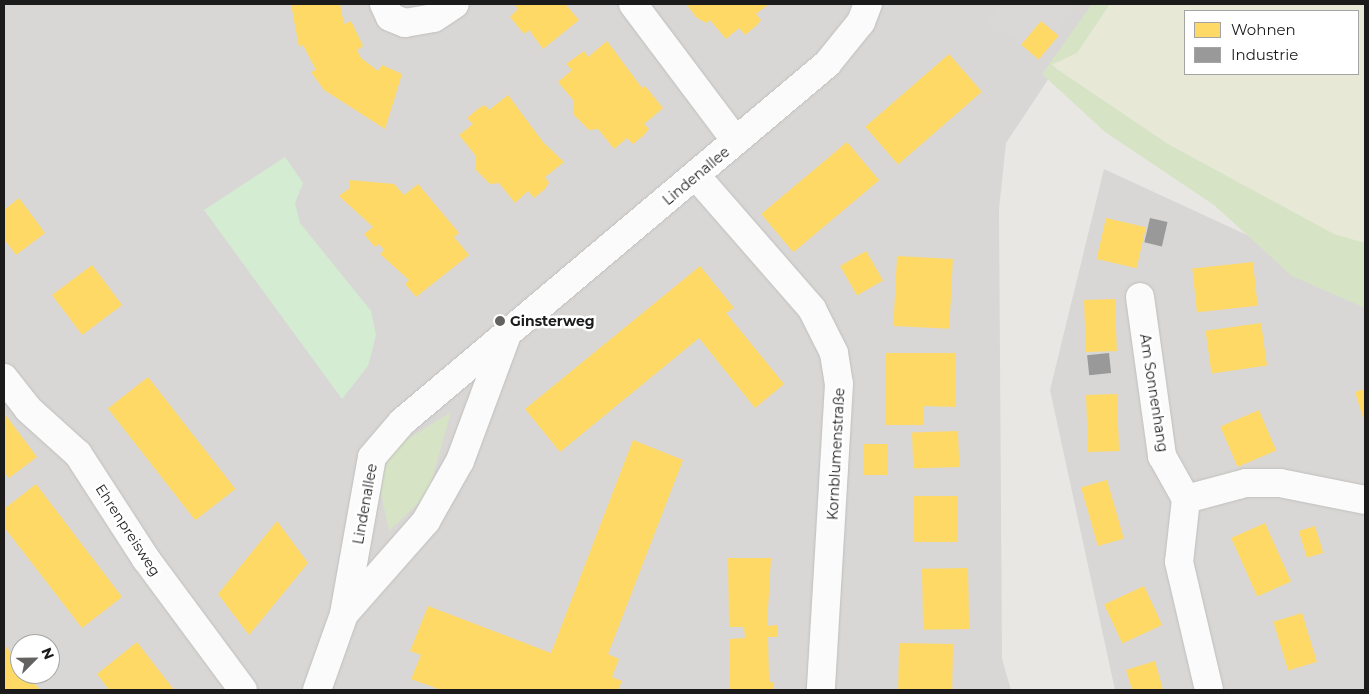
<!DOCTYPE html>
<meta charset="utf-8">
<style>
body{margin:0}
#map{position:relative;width:1369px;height:694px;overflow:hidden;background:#e9e7e3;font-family:Montserrat,sans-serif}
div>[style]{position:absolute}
.residential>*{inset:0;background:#d8d7d5}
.farmland>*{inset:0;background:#e8e8d7}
.grass>*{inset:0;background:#d6e3c5}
.park>*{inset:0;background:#d4ecd2}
.parking>*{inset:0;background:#d9d8d7}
.homes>*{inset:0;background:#ffd966;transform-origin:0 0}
.industry>*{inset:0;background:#999;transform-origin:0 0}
.roads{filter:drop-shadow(0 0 1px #c0bfbe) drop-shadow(0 0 1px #c0bfbe)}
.street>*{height:28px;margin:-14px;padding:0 14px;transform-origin:14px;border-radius:14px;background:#fcfbfb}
.dots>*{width:14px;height:14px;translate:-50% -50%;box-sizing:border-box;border:2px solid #fff;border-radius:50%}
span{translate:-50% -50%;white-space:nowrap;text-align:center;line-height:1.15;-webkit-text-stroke:5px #fff;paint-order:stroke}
.street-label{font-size:14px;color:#1b1b1b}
.poi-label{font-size:14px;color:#1b1b1b;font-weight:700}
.left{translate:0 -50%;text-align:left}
.frame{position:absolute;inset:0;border:5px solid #1b1b1b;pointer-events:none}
.legend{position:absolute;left:1184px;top:10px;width:175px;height:65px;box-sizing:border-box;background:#fff;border:1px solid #a4a4a4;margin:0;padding:6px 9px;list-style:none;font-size:15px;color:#1b1b1b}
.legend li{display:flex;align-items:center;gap:10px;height:25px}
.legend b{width:25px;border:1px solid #a4a4a4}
.north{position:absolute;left:10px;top:634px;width:50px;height:50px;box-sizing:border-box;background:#fff;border:1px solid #a4a4a4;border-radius:50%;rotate:67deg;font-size:14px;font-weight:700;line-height:20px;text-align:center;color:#1b1b1b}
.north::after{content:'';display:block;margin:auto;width:18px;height:22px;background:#636261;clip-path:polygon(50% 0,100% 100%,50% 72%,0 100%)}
</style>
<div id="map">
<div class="residential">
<i style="clip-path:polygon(evenodd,4px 4px,1098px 4px,1006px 143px,999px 209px,1002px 659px,1011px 690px,4px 690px,4px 4px,20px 644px,50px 644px,50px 674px,20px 674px,20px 644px)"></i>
<i style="clip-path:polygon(1104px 169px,1260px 241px,1365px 275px,1365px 690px,1115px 690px,1050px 390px)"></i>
</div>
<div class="farmland">
<i style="clip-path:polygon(evenodd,1110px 4px,1365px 4px,1365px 243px,1334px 234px,1168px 144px,1050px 64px,1077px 53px,1110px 4px,1185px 11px,1358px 11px,1358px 74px,1185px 74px,1185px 11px)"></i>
</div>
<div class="grass">
<i style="clip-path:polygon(1092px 4px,1110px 4px,1077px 53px,1051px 65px,1168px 144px,1334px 234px,1365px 243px,1365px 308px,1292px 276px,1214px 205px,1105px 132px,1042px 74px)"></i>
<i style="clip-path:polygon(451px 412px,428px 494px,389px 531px,378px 479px,398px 445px)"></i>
</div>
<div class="park">
<i style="clip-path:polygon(285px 157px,303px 183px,295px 203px,300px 223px,371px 311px,376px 335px,368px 366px,342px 399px,204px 210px)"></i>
</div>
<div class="parking">
<i style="clip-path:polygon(1001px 4px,1078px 4px,1055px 32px,1041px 22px,1022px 45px,988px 20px)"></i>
</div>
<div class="homes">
<i style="clip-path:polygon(291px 4px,340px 4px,344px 24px,351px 21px,363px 46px,357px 50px,361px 58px,378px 71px,382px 65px,402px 74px,385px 129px,324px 90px,311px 72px,316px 70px,303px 45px,299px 47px)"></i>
<i style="clip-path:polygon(514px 4px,565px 4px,579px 20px,543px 49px,529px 30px,524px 34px,510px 17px,518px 9px)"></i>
<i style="clip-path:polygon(769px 4px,756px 14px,761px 20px,757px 25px,745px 35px,739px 28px,726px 39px,710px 20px,706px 23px,696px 17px,686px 4px)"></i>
<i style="left:1041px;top:21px;width:23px;height:31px;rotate:40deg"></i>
<i style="clip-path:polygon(607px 41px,642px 88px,645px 86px,663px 108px,644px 124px,649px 129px,644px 135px,633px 144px,627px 138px,614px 149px,598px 129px,589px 130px,574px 115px,574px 101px,558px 82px,572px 70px,566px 64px,584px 51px,588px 57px)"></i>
<i style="left:949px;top:54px;width:50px;height:111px;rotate:49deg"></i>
<i style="clip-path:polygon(508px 95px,543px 142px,564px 162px,545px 177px,549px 183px,545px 189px,534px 198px,528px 191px,515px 203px,499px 183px,490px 184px,475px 169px,475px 155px,459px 135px,473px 124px,467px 118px,479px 108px,485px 105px,489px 110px)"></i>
<i style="left:847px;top:142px;width:50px;height:112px;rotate:50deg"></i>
<i style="clip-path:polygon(350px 180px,394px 184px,404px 195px,418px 184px,459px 233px,454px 237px,469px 255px,416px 297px,405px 284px,409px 280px,380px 254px,384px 250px,379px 244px,375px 247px,364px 234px,373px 227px,339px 196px,350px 188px)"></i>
<i style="clip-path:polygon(19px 198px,45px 233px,16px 255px,4px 239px,4px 210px)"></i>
<i style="left:1106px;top:218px;width:41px;height:42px;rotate:13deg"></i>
<i style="left:866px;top:251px;width:34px;height:30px;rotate:60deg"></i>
<i style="left:897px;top:256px;width:56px;height:70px;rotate:3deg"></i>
<i style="left:1253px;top:262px;width:44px;height:61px;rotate:84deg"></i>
<i style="left:92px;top:265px;width:50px;height:50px;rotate:53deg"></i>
<i style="clip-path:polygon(700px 266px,734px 308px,726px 313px,784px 384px,755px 408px,699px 338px,560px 452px,525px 409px)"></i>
<i style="left:1115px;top:299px;width:52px;height:31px;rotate:88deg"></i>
<i style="left:1261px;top:323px;width:43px;height:56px;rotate:82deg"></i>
<i style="clip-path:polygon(885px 353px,956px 353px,955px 407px,923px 406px,923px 425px,885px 425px)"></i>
<i style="left:148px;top:377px;width:142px;height:51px;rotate:52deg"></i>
<i style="clip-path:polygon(1365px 389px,1365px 424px,1355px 392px)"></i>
<i style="left:1117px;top:394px;width:57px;height:31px;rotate:88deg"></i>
<i style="left:1259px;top:410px;width:44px;height:42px;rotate:67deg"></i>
<i style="clip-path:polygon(4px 413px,37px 457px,9px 478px,4px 472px)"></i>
<i style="left:958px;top:431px;width:36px;height:46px;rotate:88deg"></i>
<i style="clip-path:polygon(633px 440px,683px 460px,608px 654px,619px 659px,612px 677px,622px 681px,618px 690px,441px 690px,411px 679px,421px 655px,410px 651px,428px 606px,551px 653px)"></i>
<i style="left:864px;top:444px;width:23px;height:31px"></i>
<i style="left:1107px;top:480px;width:61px;height:27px;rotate:74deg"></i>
<i style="clip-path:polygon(36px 484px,122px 597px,82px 628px,4px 527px,4px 509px)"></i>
<i style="left:914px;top:496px;width:43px;height:46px"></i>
<i style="clip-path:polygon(277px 521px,308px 563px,249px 635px,218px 594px)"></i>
<i style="left:1265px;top:523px;width:64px;height:37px;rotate:66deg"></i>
<i style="left:1315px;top:526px;width:28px;height:17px;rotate:73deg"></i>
<i style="clip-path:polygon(728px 558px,771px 558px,767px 626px,777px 625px,777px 637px,768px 637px,769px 682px,773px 682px,773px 690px,730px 690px,730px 639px,745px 638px,744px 627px,729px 627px)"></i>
<i style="left:968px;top:568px;width:61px;height:46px;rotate:89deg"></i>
<i style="left:1144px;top:586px;width:43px;height:44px;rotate:65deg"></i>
<i style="left:1302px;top:613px;width:51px;height:30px;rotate:73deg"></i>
<i style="clip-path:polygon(137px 642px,174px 690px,109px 690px,97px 674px)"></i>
<i style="left:899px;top:643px;width:54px;height:47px;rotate:1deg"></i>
<i style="clip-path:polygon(4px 644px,20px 665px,20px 674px,27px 674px,40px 690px,4px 690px)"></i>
<i style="clip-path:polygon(1155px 661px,1163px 690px,1132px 690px,1126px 670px)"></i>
</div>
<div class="industry">
<i style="left:1150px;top:218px;width:18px;height:25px;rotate:13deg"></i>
<i style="left:1109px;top:353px;width:20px;height:22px;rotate:84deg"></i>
</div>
<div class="roads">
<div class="street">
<i style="left:384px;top:4px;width:14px;rotate:65deg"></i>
<i style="left:390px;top:17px;width:16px;rotate:22deg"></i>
<i style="left:405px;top:23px;width:29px;rotate:-10deg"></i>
<i style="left:434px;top:18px;width:25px;rotate:-34deg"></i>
<i style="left:633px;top:4px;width:171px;rotate:53.1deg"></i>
<i style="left:697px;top:177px;width:175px;rotate:48.9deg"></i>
<i style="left:812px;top:309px;width:49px;rotate:63.4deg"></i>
<i style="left:834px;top:353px;width:31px;rotate:81deg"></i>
<i style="left:839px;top:384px;width:307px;rotate:93.4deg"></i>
<i style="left:1140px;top:297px;width:161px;rotate:82.1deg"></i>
<i style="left:1162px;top:456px;width:49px;rotate:60.8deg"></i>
<i style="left:1186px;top:499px;width:63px;rotate:96.3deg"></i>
<i style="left:1179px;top:562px;width:131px;rotate:76.8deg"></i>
<i style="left:4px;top:378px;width:39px;rotate:52deg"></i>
<i style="left:28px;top:409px;width:67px;rotate:42deg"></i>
<i style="left:78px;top:454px;width:125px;rotate:57.1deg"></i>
<i style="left:146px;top:559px;width:163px;rotate:53.5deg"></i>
<i style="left:1186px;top:499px;width:62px;rotate:-14.9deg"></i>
<i style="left:1246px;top:483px;width:34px"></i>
<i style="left:1280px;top:483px;width:87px;rotate:11.3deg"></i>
<i style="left:345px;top:613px;width:123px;rotate:-48.6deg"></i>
<i style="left:426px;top:521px;width:69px;rotate:-60.5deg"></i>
<i style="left:460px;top:461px;width:132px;rotate:-69.6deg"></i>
<i style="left:317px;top:690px;width:81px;rotate:-70.4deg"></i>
<i style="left:344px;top:614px;width:159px;rotate:-79.9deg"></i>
<i style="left:372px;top:457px;width:46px;rotate:-49.4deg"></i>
<i style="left:402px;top:422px;width:556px;rotate:-40.11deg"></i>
<i style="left:827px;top:64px;width:54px;rotate:-51deg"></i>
<i style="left:861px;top:22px;width:19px;rotate:-69deg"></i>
</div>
</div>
<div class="dots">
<i style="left:500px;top:321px;background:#636261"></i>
</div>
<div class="street-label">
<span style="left:696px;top:176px;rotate:-40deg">Lindenallee</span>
<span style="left:1154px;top:393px;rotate:81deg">Am Sonnenhang</span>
<span style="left:836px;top:454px;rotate:-87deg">Kornblumenstraße</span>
<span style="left:365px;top:504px;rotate:-80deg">Lindenallee</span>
<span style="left:128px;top:530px;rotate:57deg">Ehrenpreisweg</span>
</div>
<div class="poi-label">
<span class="left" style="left:510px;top:321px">Ginsterweg</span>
</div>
<div class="frame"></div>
<ul class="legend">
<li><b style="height:14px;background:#ffd966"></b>Wohnen</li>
<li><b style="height:14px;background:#999"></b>Industrie</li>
</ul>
<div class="north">N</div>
</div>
